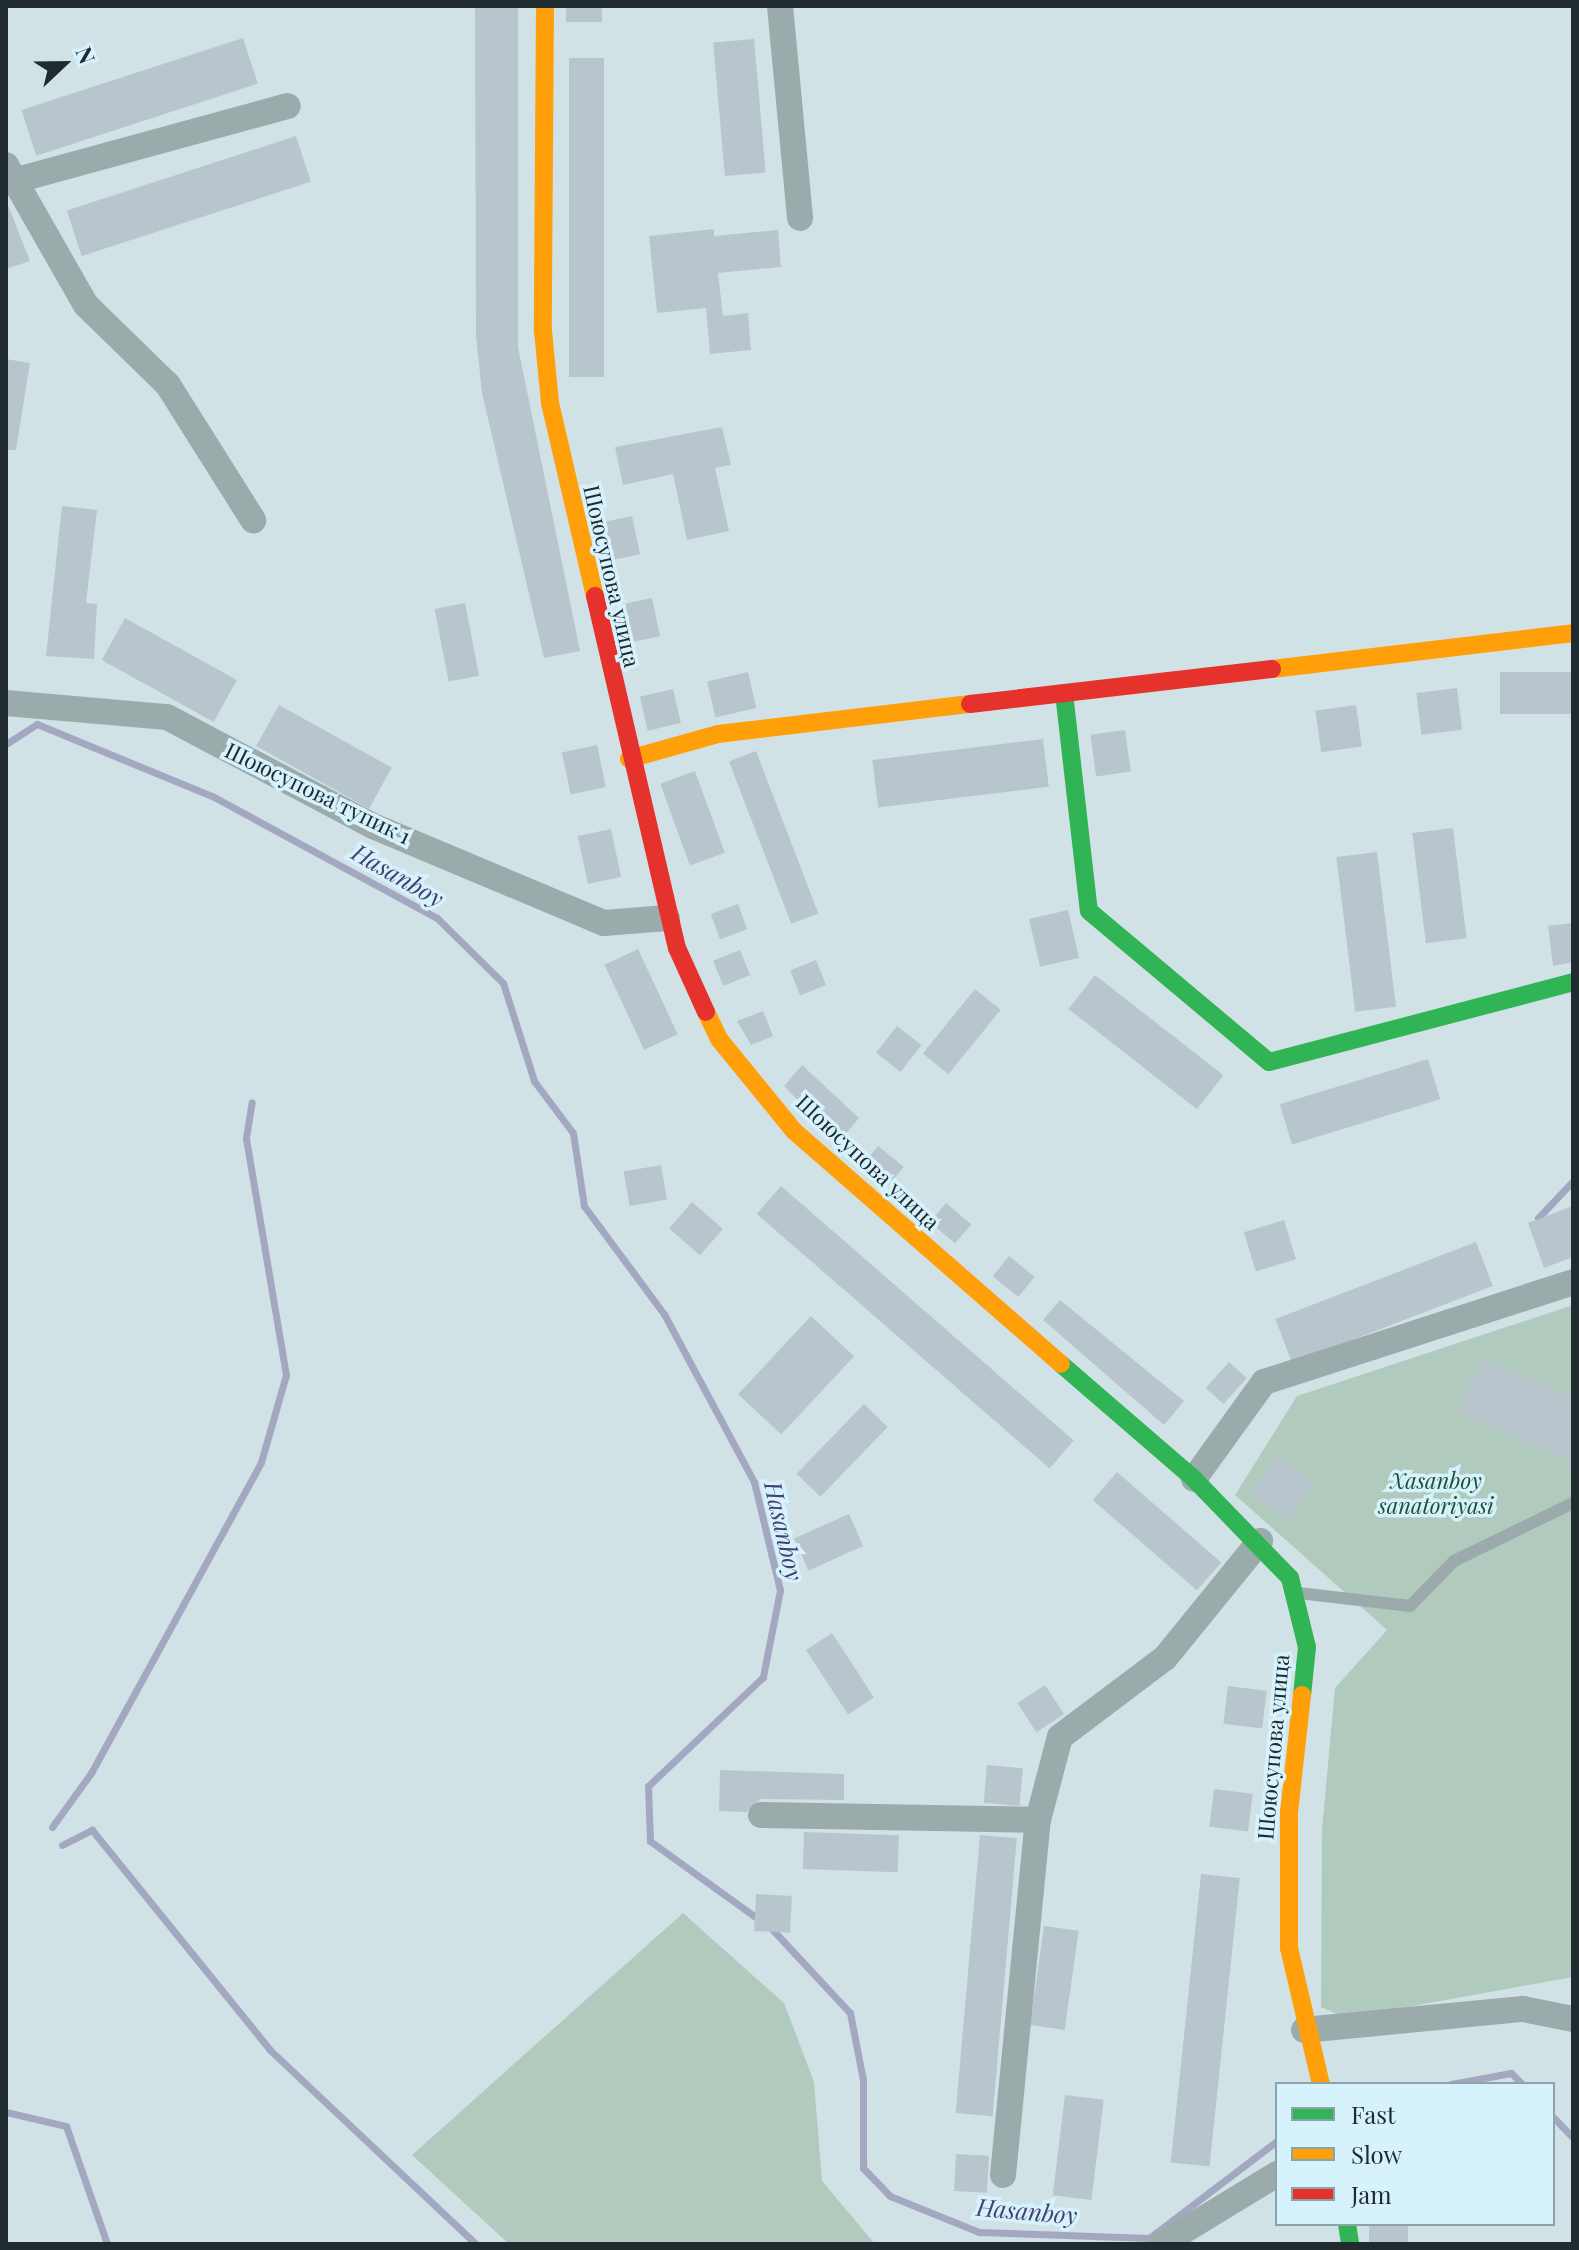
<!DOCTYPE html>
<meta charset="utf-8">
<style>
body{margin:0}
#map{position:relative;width:1579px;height:2250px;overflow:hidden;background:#d1e2e7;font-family:"Playfair Display",serif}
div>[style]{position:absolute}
.green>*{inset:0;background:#b1cabe}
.stream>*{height:7px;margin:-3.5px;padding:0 3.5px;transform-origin:3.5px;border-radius:3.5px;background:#a4a7c0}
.building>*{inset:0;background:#b9c5cd;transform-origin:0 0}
.lane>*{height:12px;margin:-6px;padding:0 6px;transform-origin:6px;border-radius:6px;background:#9babac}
.street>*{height:26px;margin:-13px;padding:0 13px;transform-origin:13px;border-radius:13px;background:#9babac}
.fast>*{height:18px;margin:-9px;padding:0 9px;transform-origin:9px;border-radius:9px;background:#30b455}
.slow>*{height:18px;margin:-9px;padding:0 9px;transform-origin:9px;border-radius:9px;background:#ff9f0a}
.jam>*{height:18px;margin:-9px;padding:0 9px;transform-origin:9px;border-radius:9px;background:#e5322d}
span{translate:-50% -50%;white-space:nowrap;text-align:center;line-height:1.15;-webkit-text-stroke:7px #d6f3fd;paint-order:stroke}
.street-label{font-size:22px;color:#202b2f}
.park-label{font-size:22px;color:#1c502e;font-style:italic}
.water-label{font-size:24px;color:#473f70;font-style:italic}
.frame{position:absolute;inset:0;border:8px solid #202b2f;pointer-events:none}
.legend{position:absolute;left:1275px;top:2082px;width:280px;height:144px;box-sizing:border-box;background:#d6f3fd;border:2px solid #8da3ab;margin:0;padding:10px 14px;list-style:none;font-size:24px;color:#202b2f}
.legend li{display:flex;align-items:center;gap:16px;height:40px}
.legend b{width:40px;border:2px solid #8da3ab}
.north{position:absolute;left:24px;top:24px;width:80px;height:80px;-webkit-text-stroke:6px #d6f3fd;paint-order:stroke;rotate:68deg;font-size:22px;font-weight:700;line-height:32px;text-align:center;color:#202b2f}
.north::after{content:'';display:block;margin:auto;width:28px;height:36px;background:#202b2f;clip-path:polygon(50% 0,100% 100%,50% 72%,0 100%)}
</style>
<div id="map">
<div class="green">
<i style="clip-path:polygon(1573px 1305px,1573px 1977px,1346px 2018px,1321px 2007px,1322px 1830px,1335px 1688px,1387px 1630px,1235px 1495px,1297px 1396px)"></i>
<i style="clip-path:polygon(683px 1913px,784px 2003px,814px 2082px,822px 2181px,875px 2244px,509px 2244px,412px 2155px)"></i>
</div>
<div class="stream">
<i style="left:6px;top:744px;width:37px;rotate:-33deg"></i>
<i style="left:37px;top:724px;width:191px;rotate:22.4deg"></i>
<i style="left:214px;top:797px;width:254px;rotate:28.5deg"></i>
<i style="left:437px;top:918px;width:93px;rotate:44.6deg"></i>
<i style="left:503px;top:983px;width:103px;rotate:72.4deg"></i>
<i style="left:534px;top:1081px;width:65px;rotate:53.1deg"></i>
<i style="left:573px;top:1133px;width:74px;rotate:81.4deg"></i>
<i style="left:584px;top:1206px;width:134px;rotate:53.5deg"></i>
<i style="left:664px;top:1314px;width:191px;rotate:61.8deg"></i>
<i style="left:754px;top:1482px;width:111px;rotate:76.5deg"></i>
<i style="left:780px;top:1590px;width:89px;rotate:101.1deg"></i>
<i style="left:763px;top:1677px;width:158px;rotate:136.5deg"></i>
<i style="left:648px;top:1786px;width:55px;rotate:87.9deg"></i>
<i style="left:650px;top:1841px;width:137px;rotate:35.8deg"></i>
<i style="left:1538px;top:1218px;width:51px;rotate:-46.6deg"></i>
<i style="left:52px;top:1827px;width:67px;rotate:-54.2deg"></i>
<i style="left:91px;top:1773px;width:354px;rotate:-61.3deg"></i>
<i style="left:261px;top:1462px;width:91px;rotate:-74deg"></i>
<i style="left:286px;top:1375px;width:240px;rotate:-99.6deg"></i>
<i style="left:246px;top:1138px;width:36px;rotate:-81deg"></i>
<i style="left:62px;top:1845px;width:34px;rotate:-27deg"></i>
<i style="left:92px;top:1830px;width:283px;rotate:51deg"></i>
<i style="left:270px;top:2050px;width:283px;rotate:43.3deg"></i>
<i style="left:771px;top:1928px;width:116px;rotate:47.1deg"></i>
<i style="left:850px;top:2013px;width:68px;rotate:79deg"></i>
<i style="left:863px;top:2080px;width:88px;rotate:90deg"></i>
<i style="left:863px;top:2168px;width:39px;rotate:46deg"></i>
<i style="left:890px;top:2196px;width:96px;rotate:22deg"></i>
<i style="left:979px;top:2232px;width:170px;rotate:2deg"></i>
<i style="left:1149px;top:2238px;width:161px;rotate:-37.2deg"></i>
<i style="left:1451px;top:2084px;width:61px;rotate:-10.4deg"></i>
<i style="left:1511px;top:2073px;width:16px;rotate:45deg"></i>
<i style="left:6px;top:2112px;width:62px;rotate:13.1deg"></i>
<i style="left:66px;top:2126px;width:125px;rotate:70.8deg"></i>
<i style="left:1553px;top:2117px;width:29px;rotate:46deg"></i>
</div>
<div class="building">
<i style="clip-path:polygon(475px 6px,518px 6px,518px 347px,580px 651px,544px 658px,482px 393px,476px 336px)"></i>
<i style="left:566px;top:6px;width:36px;height:16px"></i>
<i style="left:243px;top:38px;width:48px;height:233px;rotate:72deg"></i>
<i style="left:754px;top:39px;width:134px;height:41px;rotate:85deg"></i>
<i style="left:569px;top:58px;width:35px;height:319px"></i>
<i style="left:296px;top:136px;width:48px;height:241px;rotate:72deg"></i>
<i style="clip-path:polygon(6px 200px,30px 261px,6px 269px)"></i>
<i style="clip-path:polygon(714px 229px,714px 236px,778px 230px,781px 267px,718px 273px,723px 316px,748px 313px,751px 350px,710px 354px,706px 308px,657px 313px,649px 236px)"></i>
<i style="clip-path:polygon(6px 359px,30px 363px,16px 450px,6px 450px)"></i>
<i style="clip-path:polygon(722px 427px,731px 465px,715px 468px,729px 531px,687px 540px,673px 474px,623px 485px,615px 447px)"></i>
<i style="clip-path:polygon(62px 506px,97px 510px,86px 603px,97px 604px,94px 659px,46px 656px)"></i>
<i style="left:632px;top:516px;width:39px;height:33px;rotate:78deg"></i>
<i style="left:652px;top:598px;width:39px;height:34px;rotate:78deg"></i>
<i style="left:465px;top:603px;width:74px;height:31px;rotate:79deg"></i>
<i style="left:125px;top:618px;width:128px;height:48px;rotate:29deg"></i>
<i style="left:748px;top:672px;width:37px;height:42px;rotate:77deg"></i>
<i style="left:1573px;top:672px;width:42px;height:73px;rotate:90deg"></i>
<i style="left:1457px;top:688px;width:42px;height:41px;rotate:83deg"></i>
<i style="left:673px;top:689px;width:35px;height:34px;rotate:77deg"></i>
<i style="left:279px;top:705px;width:129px;height:47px;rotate:29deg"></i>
<i style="left:1356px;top:705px;width:42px;height:41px;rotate:82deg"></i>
<i style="left:1125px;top:730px;width:42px;height:35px;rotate:82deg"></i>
<i style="left:1043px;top:739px;width:48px;height:172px;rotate:83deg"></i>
<i style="left:597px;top:745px;width:43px;height:36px;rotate:78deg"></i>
<i style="left:756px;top:751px;width:174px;height:29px;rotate:69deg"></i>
<i style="left:695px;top:771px;width:87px;height:37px;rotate:70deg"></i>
<i style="left:1453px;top:828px;width:111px;height:41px;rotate:83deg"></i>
<i style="left:611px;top:829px;width:49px;height:34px;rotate:78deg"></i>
<i style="left:1377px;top:852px;width:156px;height:41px;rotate:83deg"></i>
<i style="left:738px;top:904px;width:27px;height:29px;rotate:70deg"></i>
<i style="left:1068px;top:910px;width:49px;height:40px;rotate:77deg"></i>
<i style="clip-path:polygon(1573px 923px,1573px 962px,1553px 966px,1548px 926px)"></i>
<i style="left:638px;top:949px;width:94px;height:37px;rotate:65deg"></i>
<i style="left:740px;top:950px;width:27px;height:29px;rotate:68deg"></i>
<i style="left:816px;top:960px;width:27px;height:28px;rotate:68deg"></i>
<i style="left:1095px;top:975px;width:163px;height:43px;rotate:38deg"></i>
<i style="left:975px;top:989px;width:33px;height:83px;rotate:39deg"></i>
<i style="clip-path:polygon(763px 1011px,773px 1036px,751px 1045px,737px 1021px)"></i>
<i style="left:897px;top:1026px;width:31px;height:34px;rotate:38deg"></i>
<i style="left:1428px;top:1059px;width:42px;height:155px;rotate:73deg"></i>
<i style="clip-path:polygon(802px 1065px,859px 1118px,839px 1142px,784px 1086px)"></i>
<i style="left:878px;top:1146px;width:33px;height:23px;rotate:39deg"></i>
<i style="left:661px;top:1165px;width:35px;height:38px;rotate:80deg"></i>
<i style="left:781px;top:1186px;width:388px;height:37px;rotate:41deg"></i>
<i style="left:692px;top:1202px;width:41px;height:35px;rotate:41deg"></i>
<i style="left:946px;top:1203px;width:33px;height:25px;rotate:40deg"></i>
<i style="clip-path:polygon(1573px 1206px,1573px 1257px,1544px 1268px,1528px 1223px)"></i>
<i style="left:1284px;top:1220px;width:41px;height:42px;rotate:73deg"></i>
<i style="left:1476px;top:1242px;width:47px;height:215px;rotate:69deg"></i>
<i style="left:1009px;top:1256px;width:33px;height:26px;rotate:39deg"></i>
<i style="clip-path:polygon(1060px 1300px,1184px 1401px,1164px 1425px,1043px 1320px)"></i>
<i style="left:811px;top:1316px;width:59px;height:107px;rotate:43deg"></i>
<i style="clip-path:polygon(1482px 1358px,1573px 1398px,1573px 1463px,1458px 1412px)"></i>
<i style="left:1229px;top:1362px;width:24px;height:35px;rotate:42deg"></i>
<i style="left:864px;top:1404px;width:33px;height:97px;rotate:44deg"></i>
<i style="left:1279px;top:1456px;width:46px;height:47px;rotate:37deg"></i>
<i style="left:1117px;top:1472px;width:138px;height:37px;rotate:41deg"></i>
<i style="left:849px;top:1514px;width:35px;height:60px;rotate:66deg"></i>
<i style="left:832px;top:1633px;width:77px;height:31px;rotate:57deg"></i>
<i style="left:1045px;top:1685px;width:35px;height:33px;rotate:57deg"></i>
<i style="left:1228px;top:1686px;width:39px;height:38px;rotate:7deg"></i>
<i style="left:987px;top:1765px;width:36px;height:38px;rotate:5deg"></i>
<i style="clip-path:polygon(720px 1770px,844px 1774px,844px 1800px,761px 1799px,746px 1812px,719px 1811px)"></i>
<i style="left:1214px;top:1789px;width:39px;height:38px;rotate:7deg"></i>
<i style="left:804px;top:1832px;width:95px;height:37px;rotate:2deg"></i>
<i style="left:980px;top:1835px;width:37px;height:279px;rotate:5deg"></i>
<i style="left:1201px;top:1874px;width:39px;height:290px;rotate:6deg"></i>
<i style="left:756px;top:1894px;width:36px;height:37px;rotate:3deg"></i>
<i style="left:1044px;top:1926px;width:35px;height:100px;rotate:8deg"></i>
<i style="left:1065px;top:2095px;width:39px;height:101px;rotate:7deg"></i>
<i style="left:956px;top:2154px;width:33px;height:37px;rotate:3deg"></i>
<i style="left:1369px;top:2224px;width:39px;height:20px"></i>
</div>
<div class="lane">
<i style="left:1299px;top:1593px;width:112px;rotate:6.7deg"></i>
<i style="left:1410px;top:1606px;width:63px;rotate:-45.6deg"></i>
<i style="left:1454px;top:1561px;width:132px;rotate:-26deg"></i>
</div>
<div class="street">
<i style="left:780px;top:6px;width:213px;rotate:84.6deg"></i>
<i style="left:6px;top:165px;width:161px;rotate:60.3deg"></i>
<i style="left:86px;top:305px;width:115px;rotate:44.3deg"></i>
<i style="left:168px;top:385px;width:160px;rotate:57.8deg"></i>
<i style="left:6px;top:183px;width:292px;rotate:-15.3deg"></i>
<i style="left:6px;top:703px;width:162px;rotate:5deg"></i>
<i style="left:167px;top:717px;width:233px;rotate:27.9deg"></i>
<i style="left:373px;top:826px;width:251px;rotate:22.8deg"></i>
<i style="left:604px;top:923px;width:63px;rotate:-4.5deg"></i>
<i style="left:1194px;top:1479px;width:120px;rotate:-54.2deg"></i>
<i style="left:1264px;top:1382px;width:325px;rotate:-17.9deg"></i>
<i style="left:761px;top:1815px;width:277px;rotate:1deg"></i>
<i style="left:1304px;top:2030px;width:220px;rotate:-5.5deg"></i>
<i style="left:1523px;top:2009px;width:51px;rotate:11.3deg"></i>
<i style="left:1003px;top:2175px;width:357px;rotate:-84.4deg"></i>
<i style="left:1038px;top:1820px;width:86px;rotate:-75.2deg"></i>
<i style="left:1060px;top:1737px;width:131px;rotate:-37deg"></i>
<i style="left:1165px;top:1658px;width:151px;rotate:-50.9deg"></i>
<i style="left:1162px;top:2244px;width:135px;rotate:-31.3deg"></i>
</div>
<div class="fast">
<i style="left:1064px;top:693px;width:219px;rotate:83.5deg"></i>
<i style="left:1089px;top:911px;width:235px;rotate:40deg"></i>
<i style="left:1269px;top:1062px;width:314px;rotate:-14.7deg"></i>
<i style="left:1061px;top:1364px;width:176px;rotate:40.8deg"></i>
<i style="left:1194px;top:1479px;width:138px;rotate:45.9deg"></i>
<i style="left:1290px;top:1578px;width:71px;rotate:76.2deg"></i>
<i style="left:1307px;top:1647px;width:48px;rotate:95.9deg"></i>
<i style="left:1347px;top:2224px;width:20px;rotate:81deg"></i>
</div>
<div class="slow">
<i style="left:545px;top:6px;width:325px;rotate:90.4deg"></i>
<i style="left:543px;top:331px;width:72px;rotate:84.4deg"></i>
<i style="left:550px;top:403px;width:198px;rotate:76.9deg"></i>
<i style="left:1272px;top:669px;width:303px;rotate:-6.8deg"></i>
<i style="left:629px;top:759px;width:92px;rotate:-15.7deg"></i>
<i style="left:718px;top:734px;width:254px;rotate:-6.8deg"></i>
<i style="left:706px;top:1012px;width:30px;rotate:64deg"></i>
<i style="left:719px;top:1039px;width:119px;rotate:50.8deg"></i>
<i style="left:794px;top:1131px;width:354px;rotate:41.1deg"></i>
<i style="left:1302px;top:1695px;width:118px;rotate:96.3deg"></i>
<i style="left:1289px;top:1812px;width:136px;rotate:90deg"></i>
<i style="left:1289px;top:1948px;width:140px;rotate:76.8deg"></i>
</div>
<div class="jam">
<i style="left:595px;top:596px;width:361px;rotate:76.9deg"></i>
<i style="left:677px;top:948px;width:70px;rotate:65.6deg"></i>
<i style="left:970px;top:704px;width:304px;rotate:-6.6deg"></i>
</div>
<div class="street-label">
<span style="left:612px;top:576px;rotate:77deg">Шоюсупова улица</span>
<span style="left:318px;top:793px;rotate:26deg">Шоюсупова тупик 1</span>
<span style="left:868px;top:1162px;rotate:43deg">Шоюсупова улица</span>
<span style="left:1273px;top:1747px;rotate:-85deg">Шоюсупова улица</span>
</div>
<div class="park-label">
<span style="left:1436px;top:1493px">Xasanboy<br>sanatoriyasi</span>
</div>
<div class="water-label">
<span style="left:398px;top:875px;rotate:30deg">Hasanboy</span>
<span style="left:784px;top:1531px;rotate:77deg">Hasanboy</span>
<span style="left:1027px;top:2211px;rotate:5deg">Hasanboy</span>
</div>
<div class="frame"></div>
<ul class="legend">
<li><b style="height:10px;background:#30b455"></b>Fast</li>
<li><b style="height:10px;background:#ff9f0a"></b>Slow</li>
<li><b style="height:10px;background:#e5322d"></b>Jam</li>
</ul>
<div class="north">N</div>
</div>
